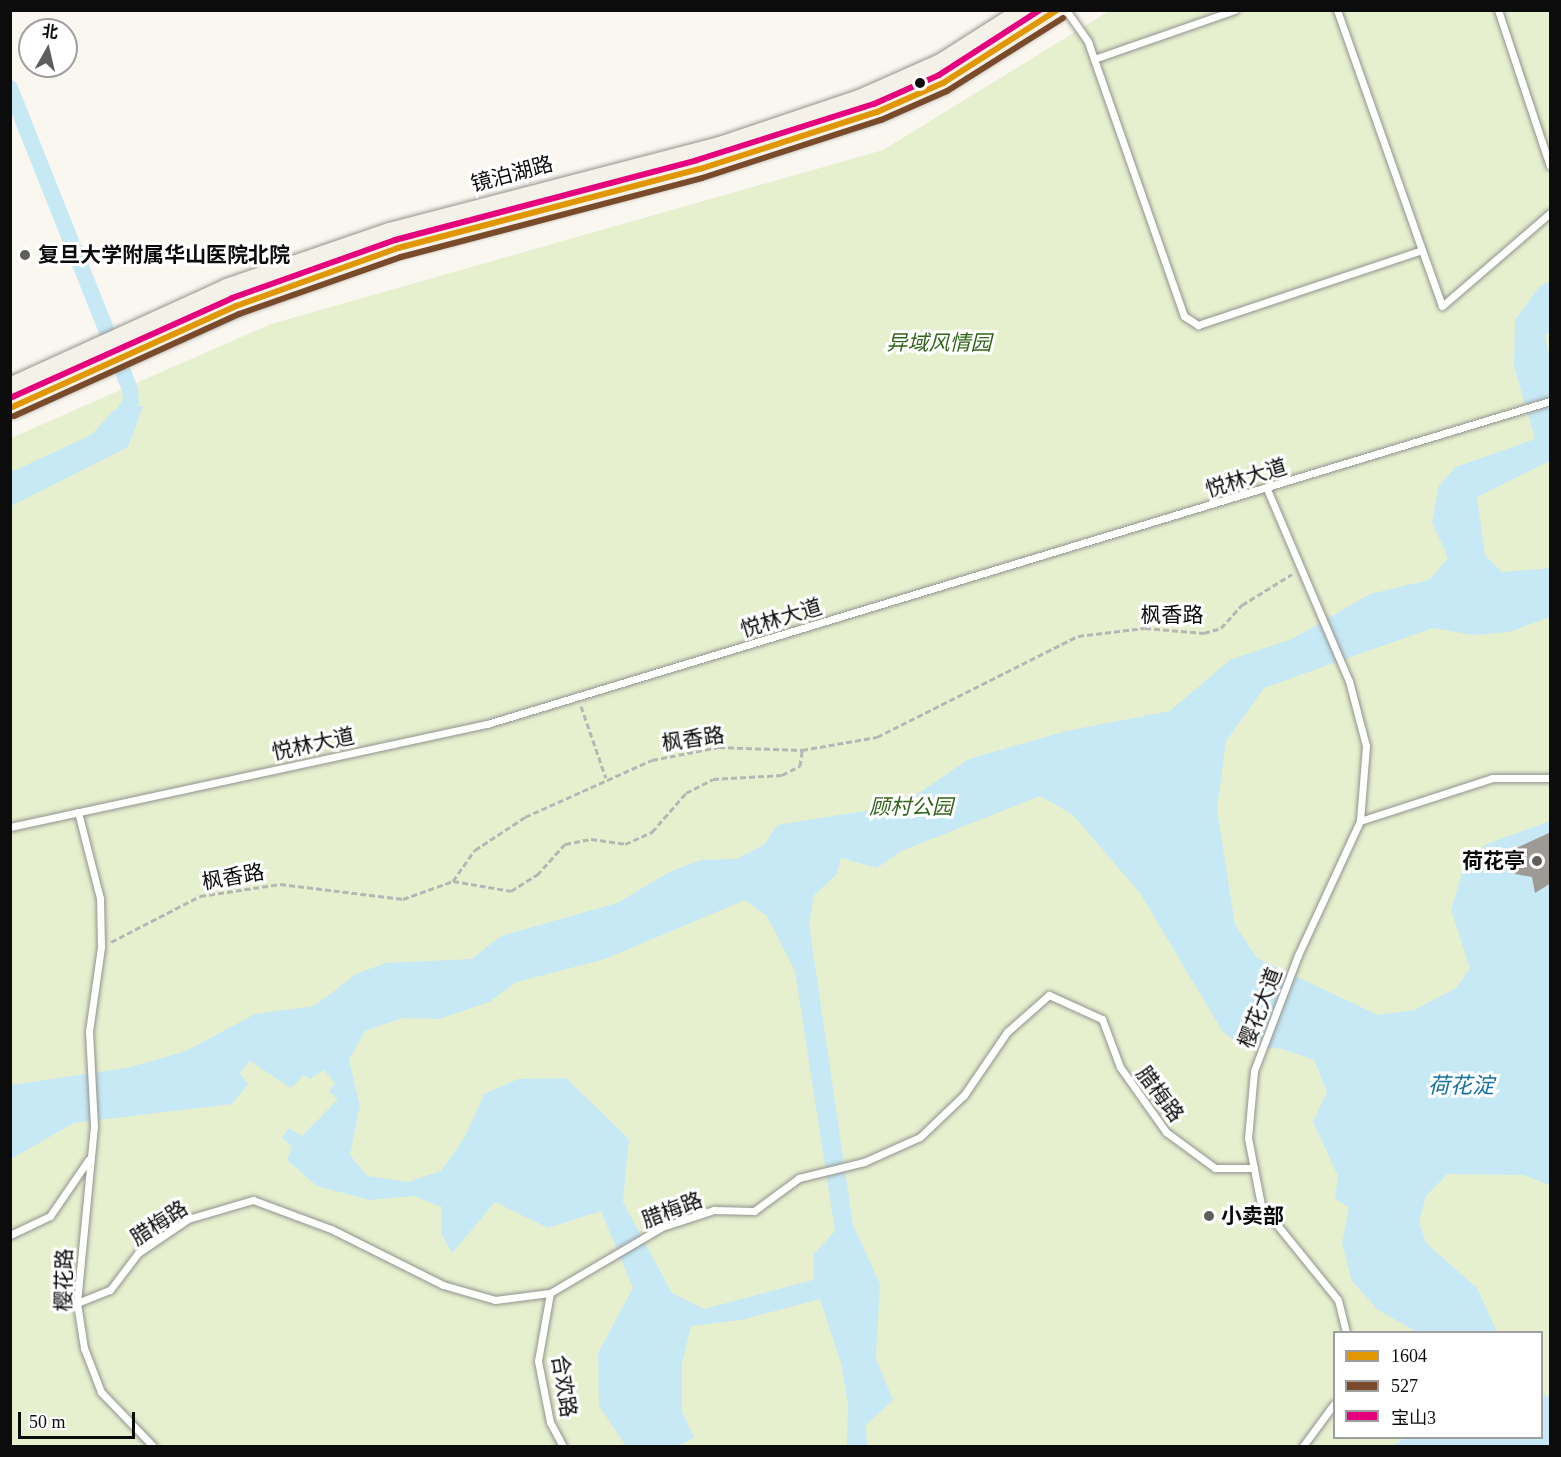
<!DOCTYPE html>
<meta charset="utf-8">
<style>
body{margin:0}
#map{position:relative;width:1561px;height:1457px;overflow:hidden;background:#faf7f0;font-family:"Times New Roman","Noto Sans SC",serif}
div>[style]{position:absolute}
.green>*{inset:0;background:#e6f0cf}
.water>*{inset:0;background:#c6e9f5}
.canal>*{height:16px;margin:-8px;padding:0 8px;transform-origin:8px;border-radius:8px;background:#c6e9f5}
.building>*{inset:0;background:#9d9a96}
.path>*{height:3px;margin-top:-1.5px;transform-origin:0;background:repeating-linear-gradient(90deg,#b7b6b5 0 6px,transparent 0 9px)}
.roads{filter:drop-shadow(0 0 2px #93928f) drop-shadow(0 0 2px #93928f)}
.lane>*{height:7px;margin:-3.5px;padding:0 3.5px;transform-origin:3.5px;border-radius:3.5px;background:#fefefd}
.secondary>*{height:20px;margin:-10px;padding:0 10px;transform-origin:10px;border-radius:10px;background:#f4f1e8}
.bus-1>*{height:6px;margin:-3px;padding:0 3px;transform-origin:3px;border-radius:3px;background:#e09701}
.bus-2>*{height:6px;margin:-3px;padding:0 3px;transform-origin:3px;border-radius:3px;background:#7a4b2a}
.bus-3>*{height:6px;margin:-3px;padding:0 3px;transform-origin:3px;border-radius:3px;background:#e5007d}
.dots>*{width:16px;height:16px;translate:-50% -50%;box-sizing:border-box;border:3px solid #fff;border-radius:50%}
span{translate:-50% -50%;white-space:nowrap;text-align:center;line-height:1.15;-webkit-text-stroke:6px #fff;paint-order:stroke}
.street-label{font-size:21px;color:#0c0c0c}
.poi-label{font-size:21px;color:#0c0c0c;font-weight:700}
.left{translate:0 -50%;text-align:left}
.right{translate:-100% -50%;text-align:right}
.park-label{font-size:21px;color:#32651b;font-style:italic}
.water-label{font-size:22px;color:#1371a0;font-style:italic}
.frame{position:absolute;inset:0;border:12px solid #0c0c0c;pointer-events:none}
.legend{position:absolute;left:1333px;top:1331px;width:210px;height:108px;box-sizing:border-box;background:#fff;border:2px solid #9e9e9e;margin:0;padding:8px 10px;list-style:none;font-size:18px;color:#0c0c0c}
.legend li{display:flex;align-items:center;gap:12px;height:30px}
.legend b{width:30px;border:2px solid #9e9e9e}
.north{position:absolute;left:18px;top:18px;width:60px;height:60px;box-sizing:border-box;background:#fff;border:2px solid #9e9e9e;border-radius:50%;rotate:8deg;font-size:16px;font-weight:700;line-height:24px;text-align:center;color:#0c0c0c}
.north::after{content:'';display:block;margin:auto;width:21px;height:27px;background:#5f5e5c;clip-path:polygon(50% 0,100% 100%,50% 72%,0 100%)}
.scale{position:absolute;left:18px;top:1412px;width:117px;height:27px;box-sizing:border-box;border:3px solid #0c0c0c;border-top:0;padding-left:8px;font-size:18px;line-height:21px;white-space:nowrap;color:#0c0c0c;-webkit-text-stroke:4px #fff;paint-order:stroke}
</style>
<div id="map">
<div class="green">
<i style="clip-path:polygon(evenodd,1109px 11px,1550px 11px,1550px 1446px,11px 1446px,11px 438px,271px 324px,883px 150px,1109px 11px,1334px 1332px,1542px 1332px,1542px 1438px,1334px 1438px,1334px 1332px)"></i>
</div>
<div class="water">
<i style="clip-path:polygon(evenodd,1550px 281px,1550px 332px,1545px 336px,1550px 359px,1550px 461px,1477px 497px,1485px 555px,1502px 572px,1550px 568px,1550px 617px,1509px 632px,1473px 635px,1433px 628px,1264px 688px,1226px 741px,1217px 809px,1235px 925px,1257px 958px,1378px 1015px,1415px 1010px,1456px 988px,1470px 968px,1451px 910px,1466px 860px,1487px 844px,1550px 821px,1550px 1185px,1523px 1175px,1447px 1174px,1426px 1196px,1419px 1222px,1426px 1243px,1477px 1288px,1497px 1332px,1417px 1332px,1378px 1310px,1352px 1281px,1342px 1243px,1349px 1208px,1335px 1198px,1338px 1176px,1313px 1122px,1327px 1092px,1314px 1060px,1282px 1049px,1239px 1044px,1223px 1032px,1140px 893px,1073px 815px,1040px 796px,901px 851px,877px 868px,841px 858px,836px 875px,814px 895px,809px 924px,853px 1225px,880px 1284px,876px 1359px,893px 1400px,866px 1425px,867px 1446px,847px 1446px,848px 1405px,841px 1363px,820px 1299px,741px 1320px,691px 1326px,682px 1363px,682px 1412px,694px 1438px,678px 1446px,626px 1446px,599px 1406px,598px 1353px,633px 1288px,601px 1211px,548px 1228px,495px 1202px,452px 1253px,441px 1233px,442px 1207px,414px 1196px,370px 1200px,317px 1186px,287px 1160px,292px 1146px,282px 1138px,288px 1128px,302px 1136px,338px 1099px,329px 1092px,335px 1083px,324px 1070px,310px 1079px,304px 1075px,291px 1088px,250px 1061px,240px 1073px,248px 1084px,232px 1104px,74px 1123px,11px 1159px,11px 1085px,127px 1068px,186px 1051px,255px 1014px,314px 1006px,358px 973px,386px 963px,472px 959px,501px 936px,617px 903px,671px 871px,701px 860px,736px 859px,765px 844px,777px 825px,901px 805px,969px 759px,1066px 731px,1170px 711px,1230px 660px,1292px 639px,1370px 594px,1429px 580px,1448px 558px,1432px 522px,1439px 485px,1456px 467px,1535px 439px,1514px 366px,1515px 320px,1539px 287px,1550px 281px,745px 900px,767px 916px,795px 971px,835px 1231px,814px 1254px,813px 1280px,704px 1309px,672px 1293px,623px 1202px,629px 1139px,566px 1078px,518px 1079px,484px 1094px,465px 1137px,441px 1171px,408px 1182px,367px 1176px,350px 1155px,360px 1106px,349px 1060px,365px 1031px,402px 1018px,439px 1019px,489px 1002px,517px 982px,605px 959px,745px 900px)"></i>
<i style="clip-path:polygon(143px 406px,128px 447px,11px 506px,11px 472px,91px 435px,114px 410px)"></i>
<i style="clip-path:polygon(1542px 1394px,1550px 1397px,1550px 1446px,1392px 1446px,1405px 1438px,1542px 1438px)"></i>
</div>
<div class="canal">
<i style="left:10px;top:88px;width:325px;rotate:68.3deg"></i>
<i style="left:130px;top:390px;width:12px;rotate:85deg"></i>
<i style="left:131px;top:402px;width:27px;rotate:123deg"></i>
</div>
<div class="building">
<i style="clip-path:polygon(1551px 832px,1551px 883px,1535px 893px,1532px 877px,1515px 874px,1523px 854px,1514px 849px)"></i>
</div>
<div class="path">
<i style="left:581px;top:706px;width:76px;rotate:70.9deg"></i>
<i style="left:453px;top:881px;width:59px;rotate:9.8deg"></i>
<i style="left:511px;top:891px;width:31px;rotate:-32deg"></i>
<i style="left:537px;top:875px;width:42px;rotate:-47.9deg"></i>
<i style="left:565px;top:844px;width:26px;rotate:-11deg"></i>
<i style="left:591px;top:839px;width:34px;rotate:8deg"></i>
<i style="left:625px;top:844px;width:30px;rotate:-24deg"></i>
<i style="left:652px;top:832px;width:52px;rotate:-48.9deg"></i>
<i style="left:686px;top:793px;width:30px;rotate:-27deg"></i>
<i style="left:713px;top:779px;width:69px;rotate:-3.3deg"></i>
<i style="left:782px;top:775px;width:20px;rotate:-27deg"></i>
<i style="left:800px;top:766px;width:15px;rotate:-82deg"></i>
<i style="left:111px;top:942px;width:100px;rotate:-27.3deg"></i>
<i style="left:200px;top:896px;width:81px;rotate:-8.5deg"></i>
<i style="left:280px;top:884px;width:124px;rotate:7deg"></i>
<i style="left:403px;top:899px;width:53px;rotate:-19.8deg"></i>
<i style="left:453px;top:881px;width:38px;rotate:-55deg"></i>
<i style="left:475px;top:850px;width:60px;rotate:-33.4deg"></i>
<i style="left:525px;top:817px;width:139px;rotate:-24.2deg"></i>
<i style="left:652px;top:760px;width:68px;rotate:-11deg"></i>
<i style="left:719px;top:747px;width:83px;rotate:2.1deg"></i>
<i style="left:802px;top:750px;width:76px;rotate:-9.8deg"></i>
<i style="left:877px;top:737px;width:225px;rotate:-26.7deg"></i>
<i style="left:1078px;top:636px;width:67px;rotate:-6.8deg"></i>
<i style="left:1145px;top:628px;width:59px;rotate:4.8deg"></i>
<i style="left:1204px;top:633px;width:18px;rotate:-16deg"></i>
<i style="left:1221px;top:628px;width:31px;rotate:-48deg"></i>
<i style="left:1242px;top:605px;width:59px;rotate:-31.8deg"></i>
</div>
<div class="roads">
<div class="lane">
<i style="left:1066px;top:10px;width:39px;rotate:55deg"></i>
<i style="left:1088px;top:42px;width:290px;rotate:70.7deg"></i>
<i style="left:1184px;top:316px;width:17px;rotate:33deg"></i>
<i style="left:1198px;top:325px;width:236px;rotate:-18.5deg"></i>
<i style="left:1422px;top:250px;width:255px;rotate:-109.5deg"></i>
<i style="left:1498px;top:10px;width:164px;rotate:71.6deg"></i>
<i style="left:1094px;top:59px;width:149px;rotate:-19.2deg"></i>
<i style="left:1422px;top:250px;width:59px;rotate:70.3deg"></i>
<i style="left:1442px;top:306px;width:143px;rotate:-40.7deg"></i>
<i style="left:1267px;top:489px;width:209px;rotate:66.9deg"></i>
<i style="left:1349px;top:681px;width:67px;rotate:75.3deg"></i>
<i style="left:1366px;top:746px;width:75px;rotate:94.6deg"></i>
<i style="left:1360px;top:821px;width:148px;rotate:114.8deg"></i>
<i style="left:1298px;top:955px;width:124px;rotate:110.8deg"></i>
<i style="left:1254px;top:1071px;width:67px;rotate:95.1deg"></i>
<i style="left:1248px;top:1138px;width:68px;rotate:79deg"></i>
<i style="left:1261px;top:1205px;width:122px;rotate:51deg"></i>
<i style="left:1338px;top:1300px;width:33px;rotate:76deg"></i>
<i style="left:78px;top:812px;width:89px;rotate:75.7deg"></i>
<i style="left:100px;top:898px;width:49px;rotate:88.8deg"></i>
<i style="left:101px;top:947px;width:85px;rotate:98.1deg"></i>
<i style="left:89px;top:1031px;width:95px;rotate:87deg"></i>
<i style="left:94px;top:1126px;width:178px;rotate:95.5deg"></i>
<i style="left:77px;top:1303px;width:46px;rotate:81.2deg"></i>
<i style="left:84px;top:1348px;width:47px;rotate:68.9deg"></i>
<i style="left:101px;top:1392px;width:75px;rotate:46.1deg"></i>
<i style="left:1360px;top:821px;width:139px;rotate:-18deg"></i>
<i style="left:1492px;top:778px;width:58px"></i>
<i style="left:10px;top:827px;width:488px;rotate:-12.2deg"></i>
<i style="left:487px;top:724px;width:1111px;rotate:-16.9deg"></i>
<i style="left:10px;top:1235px;width:44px;rotate:-25.4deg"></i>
<i style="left:50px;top:1216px;width:69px;rotate:-55.6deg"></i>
<i style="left:550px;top:1293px;width:69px;rotate:100deg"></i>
<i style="left:538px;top:1361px;width:62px;rotate:78.9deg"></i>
<i style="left:550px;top:1422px;width:27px;rotate:62deg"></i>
<i style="left:77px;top:1303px;width:35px;rotate:-22deg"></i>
<i style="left:110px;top:1290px;width:46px;rotate:-52.9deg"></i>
<i style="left:138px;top:1253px;width:60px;rotate:-34.2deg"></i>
<i style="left:188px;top:1219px;width:68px;rotate:-16.3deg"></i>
<i style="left:253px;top:1200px;width:83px;rotate:20.4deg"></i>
<i style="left:331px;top:1229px;width:125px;rotate:26.6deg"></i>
<i style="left:443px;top:1285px;width:54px;rotate:16.1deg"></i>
<i style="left:495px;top:1300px;width:55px;rotate:-7.3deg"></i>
<i style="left:550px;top:1293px;width:130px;rotate:-30.5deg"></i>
<i style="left:662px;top:1227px;width:55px;rotate:-18.1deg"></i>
<i style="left:714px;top:1210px;width:40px;rotate:1.4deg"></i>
<i style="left:754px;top:1211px;width:56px;rotate:-36.3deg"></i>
<i style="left:799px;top:1178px;width:67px;rotate:-13.8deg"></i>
<i style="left:864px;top:1162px;width:61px;rotate:-24.1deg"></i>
<i style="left:920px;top:1137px;width:61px;rotate:-43.7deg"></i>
<i style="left:964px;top:1095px;width:76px;rotate:-55.7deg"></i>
<i style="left:1007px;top:1032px;width:56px;rotate:-41.4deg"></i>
<i style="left:1049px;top:995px;width:58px;rotate:24.4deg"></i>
<i style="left:1102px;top:1019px;width:51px;rotate:69.4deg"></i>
<i style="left:1120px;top:1067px;width:80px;rotate:54.7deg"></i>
<i style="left:1166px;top:1132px;width:61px;rotate:36.3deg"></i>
<i style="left:1215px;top:1168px;width:39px"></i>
<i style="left:1303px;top:1446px;width:52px;rotate:-53.6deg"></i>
</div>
<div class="secondary">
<i style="left:10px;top:388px;width:239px;rotate:-24.5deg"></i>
<i style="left:227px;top:289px;width:172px;rotate:-19deg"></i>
<i style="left:390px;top:233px;width:341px;rotate:-14.6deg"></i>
<i style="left:720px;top:147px;width:148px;rotate:-18.6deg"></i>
<i style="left:860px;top:100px;width:89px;rotate:-24deg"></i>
<i style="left:941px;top:64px;width:101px;rotate:-32.4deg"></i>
<i style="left:10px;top:408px;width:248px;rotate:-24.3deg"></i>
<i style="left:236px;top:306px;width:172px;rotate:-19.7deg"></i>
<i style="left:398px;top:248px;width:312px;rotate:-14.7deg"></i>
<i style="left:700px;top:169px;width:186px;rotate:-17.9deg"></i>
<i style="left:877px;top:112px;width:72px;rotate:-23.7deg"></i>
<i style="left:943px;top:83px;width:136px;rotate:-32.4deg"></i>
</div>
</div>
<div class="bus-1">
<i style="left:10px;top:408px;width:248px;rotate:-24.3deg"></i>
<i style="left:236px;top:306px;width:172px;rotate:-19.7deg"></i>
<i style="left:398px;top:248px;width:312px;rotate:-14.7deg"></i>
<i style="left:700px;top:169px;width:186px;rotate:-17.9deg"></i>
<i style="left:877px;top:112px;width:72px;rotate:-23.7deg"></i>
<i style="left:943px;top:83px;width:135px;rotate:-32.6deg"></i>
</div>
<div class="bus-2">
<i style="left:14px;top:416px;width:247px;rotate:-24.4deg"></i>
<i style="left:239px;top:314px;width:172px;rotate:-19.4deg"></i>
<i style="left:401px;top:257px;width:311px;rotate:-14.7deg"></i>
<i style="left:702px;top:178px;width:188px;rotate:-18deg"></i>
<i style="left:881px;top:120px;width:72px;rotate:-23.7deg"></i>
<i style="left:947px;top:91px;width:137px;rotate:-32.2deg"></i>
</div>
<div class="bus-3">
<i style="left:10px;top:398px;width:243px;rotate:-24.2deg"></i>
<i style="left:232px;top:298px;width:173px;rotate:-19.6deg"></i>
<i style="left:395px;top:240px;width:312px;rotate:-14.8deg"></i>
<i style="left:697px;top:160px;width:186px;rotate:-17.6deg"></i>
<i style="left:874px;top:104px;width:71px;rotate:-24deg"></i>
<i style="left:939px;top:75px;width:120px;rotate:-32.8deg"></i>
</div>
<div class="dots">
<i style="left:920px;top:83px;background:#0c0c0c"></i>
<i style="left:25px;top:255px;background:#5f5e5c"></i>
<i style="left:1537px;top:861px;background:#5f5e5c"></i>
<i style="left:1209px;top:1216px;background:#5f5e5c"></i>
</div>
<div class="street-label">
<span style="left:512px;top:174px;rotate:-15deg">镜泊湖路</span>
<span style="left:1246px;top:478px;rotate:-17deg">悦林大道</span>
<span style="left:1172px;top:615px">枫香路</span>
<span style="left:781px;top:618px;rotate:-17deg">悦林大道</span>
<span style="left:693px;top:739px;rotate:-8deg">枫香路</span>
<span style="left:313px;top:744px;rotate:-12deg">悦林大道</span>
<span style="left:233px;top:877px;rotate:-10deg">枫香路</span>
<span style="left:1260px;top:1008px;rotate:-69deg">樱花大道</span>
<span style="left:1160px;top:1094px;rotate:53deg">腊梅路</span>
<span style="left:672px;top:1210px;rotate:-21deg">腊梅路</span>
<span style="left:159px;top:1223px;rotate:-33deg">腊梅路</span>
<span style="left:64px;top:1280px;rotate:-89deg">樱花路</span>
<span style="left:564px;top:1386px;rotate:81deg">合欢路</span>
</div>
<div class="poi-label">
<span class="left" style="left:38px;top:255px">复旦大学附属华山医院北院</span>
<span class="right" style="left:1525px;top:861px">荷花亭</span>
<span class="left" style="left:1221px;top:1216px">小卖部</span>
</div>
<div class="park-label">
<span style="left:939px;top:343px">异域风情园</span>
<span style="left:911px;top:807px">顾村公园</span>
</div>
<div class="water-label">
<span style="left:1461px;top:1086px">荷花淀</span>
</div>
<div class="frame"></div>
<ul class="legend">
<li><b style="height:8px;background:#e09701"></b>1604</li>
<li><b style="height:8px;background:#7a4b2a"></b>527</li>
<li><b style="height:8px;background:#e5007d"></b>宝山3</li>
</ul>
<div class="north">北</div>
<div class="scale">50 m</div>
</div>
